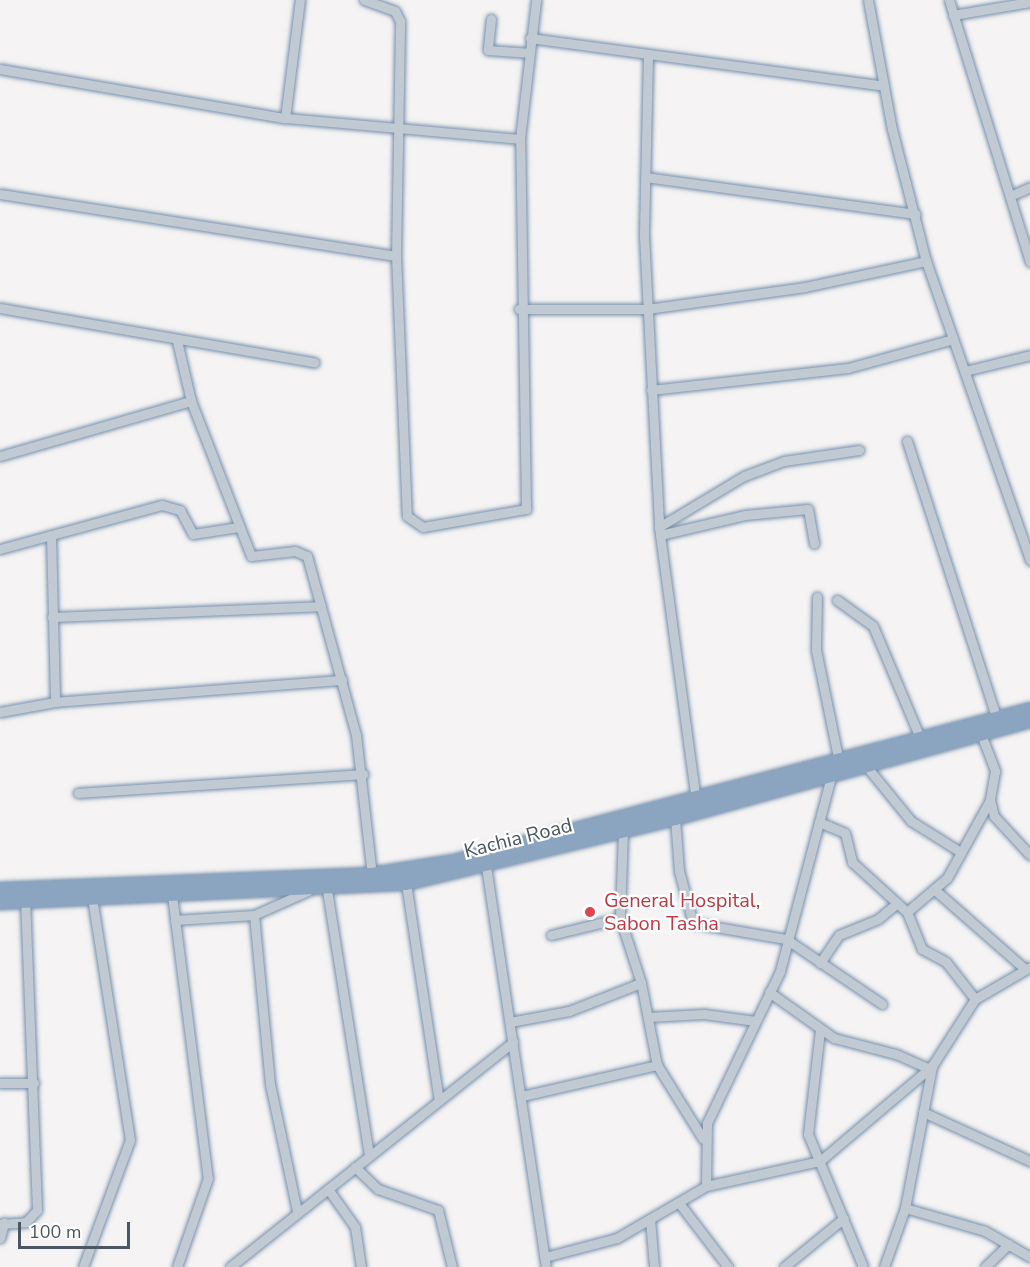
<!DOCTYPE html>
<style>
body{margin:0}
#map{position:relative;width:1030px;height:1267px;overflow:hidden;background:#f5f3f3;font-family:"Nunito Sans",sans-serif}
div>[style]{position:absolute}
.roads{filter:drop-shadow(0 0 2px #7690ad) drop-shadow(0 0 2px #7690ad)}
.minor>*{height:9px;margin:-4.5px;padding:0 4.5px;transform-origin:4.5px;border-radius:4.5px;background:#c1cad2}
.highway>*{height:14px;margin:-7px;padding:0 7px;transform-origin:7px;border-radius:7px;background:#8ba5c1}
.dots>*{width:16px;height:16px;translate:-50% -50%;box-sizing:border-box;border:3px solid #fff;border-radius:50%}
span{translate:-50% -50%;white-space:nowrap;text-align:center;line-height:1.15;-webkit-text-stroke:4.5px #fff;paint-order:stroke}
.street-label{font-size:20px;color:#4a5661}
.health-label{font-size:20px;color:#be3a42}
.left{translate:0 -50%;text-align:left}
.scale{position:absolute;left:18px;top:1222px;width:112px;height:27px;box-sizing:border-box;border:3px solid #4a5661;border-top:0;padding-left:8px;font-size:18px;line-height:21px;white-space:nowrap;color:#4a5661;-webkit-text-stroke:4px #fff;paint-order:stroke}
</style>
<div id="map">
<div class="roads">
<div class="minor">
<i style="left:868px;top:0;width:131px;rotate:79.5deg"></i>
<i style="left:892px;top:129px;width:136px;rotate:75.6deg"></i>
<i style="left:926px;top:261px;width:317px;rotate:70.8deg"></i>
<i style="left:949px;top:0;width:274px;rotate:72.8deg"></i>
<i style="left:953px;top:15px;width:78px;rotate:-9.6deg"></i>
<i style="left:491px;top:19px;width:31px;rotate:96deg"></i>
<i style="left:488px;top:50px;width:39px;rotate:4deg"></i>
<i style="left:530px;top:38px;width:357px;rotate:7.7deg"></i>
<i style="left:648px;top:56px;width:180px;rotate:91.3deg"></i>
<i style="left:644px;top:236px;width:291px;rotate:87deg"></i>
<i style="left:659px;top:527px;width:276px;rotate:82.3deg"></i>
<i style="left:0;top:69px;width:289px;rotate:9.8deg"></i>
<i style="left:285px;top:118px;width:236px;rotate:5.1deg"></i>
<i style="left:285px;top:118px;width:119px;rotate:-82.8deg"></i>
<i style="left:645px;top:177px;width:273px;rotate:7.8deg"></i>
<i style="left:0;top:194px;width:401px;rotate:8.9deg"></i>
<i style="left:396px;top:256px;width:235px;rotate:-89deg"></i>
<i style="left:400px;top:21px;width:11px;rotate:-117deg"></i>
<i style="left:395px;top:11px;width:33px;rotate:-160deg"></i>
<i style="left:1010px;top:196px;width:22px;rotate:-24deg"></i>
<i style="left:396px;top:256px;width:260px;rotate:87.6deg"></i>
<i style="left:407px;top:516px;width:19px;rotate:35deg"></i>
<i style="left:423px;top:527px;width:105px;rotate:-9.9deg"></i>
<i style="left:526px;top:509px;width:370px;rotate:-90.9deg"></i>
<i style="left:520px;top:139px;width:140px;rotate:-83.4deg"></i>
<i style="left:0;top:308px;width:319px;rotate:9.8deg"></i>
<i style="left:519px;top:309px;width:128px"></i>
<i style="left:647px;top:309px;width:160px;rotate:-7.9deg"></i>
<i style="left:805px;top:287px;width:124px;rotate:-12.1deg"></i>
<i style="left:177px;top:341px;width:62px;rotate:76.9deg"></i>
<i style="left:965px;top:371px;width:67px;rotate:-13.8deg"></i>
<i style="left:651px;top:390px;width:198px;rotate:-6.4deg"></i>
<i style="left:848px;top:368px;width:106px;rotate:-15.4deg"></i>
<i style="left:907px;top:441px;width:292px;rotate:72.1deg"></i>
<i style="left:0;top:456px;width:199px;rotate:-16.1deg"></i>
<i style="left:191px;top:401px;width:166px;rotate:68.8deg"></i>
<i style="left:251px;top:556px;width:44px;rotate:-6.5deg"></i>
<i style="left:295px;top:551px;width:13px;rotate:23deg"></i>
<i style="left:307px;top:556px;width:186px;rotate:74.7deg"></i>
<i style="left:356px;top:735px;width:141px;rotate:83.5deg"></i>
<i style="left:659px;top:527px;width:99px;rotate:-31deg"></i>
<i style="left:744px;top:476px;width:43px;rotate:-20.6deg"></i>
<i style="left:784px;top:461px;width:76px;rotate:-8.3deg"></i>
<i style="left:51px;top:535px;width:167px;rotate:88.6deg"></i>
<i style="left:660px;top:535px;width:87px;rotate:-13.2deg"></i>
<i style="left:745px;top:515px;width:63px;rotate:-5.4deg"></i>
<i style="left:808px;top:509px;width:35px;rotate:80deg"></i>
<i style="left:0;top:549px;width:168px;rotate:-15.2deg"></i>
<i style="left:162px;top:505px;width:19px;rotate:16deg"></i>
<i style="left:180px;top:510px;width:27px;rotate:62deg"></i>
<i style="left:193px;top:534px;width:46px;rotate:-8.8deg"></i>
<i style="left:817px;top:597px;width:53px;rotate:91.1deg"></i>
<i style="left:816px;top:650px;width:114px;rotate:78.4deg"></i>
<i style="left:837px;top:600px;width:44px;rotate:35.8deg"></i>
<i style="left:873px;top:626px;width:124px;rotate:67.2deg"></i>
<i style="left:52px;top:617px;width:269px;rotate:-2.3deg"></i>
<i style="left:0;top:712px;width:56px;rotate:-10.3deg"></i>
<i style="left:55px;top:702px;width:288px;rotate:-4.4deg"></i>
<i style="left:981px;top:734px;width:40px;rotate:69deg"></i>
<i style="left:995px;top:771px;width:29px;rotate:100deg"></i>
<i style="left:990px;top:800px;width:16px;rotate:76deg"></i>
<i style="left:994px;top:816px;width:53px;rotate:47.3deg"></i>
<i style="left:867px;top:767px;width:70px;rotate:50.8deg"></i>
<i style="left:911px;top:821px;width:57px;rotate:32deg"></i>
<i style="left:78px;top:793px;width:286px;rotate:-3.8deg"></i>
<i style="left:675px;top:818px;width:53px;rotate:85.7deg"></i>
<i style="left:679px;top:871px;width:54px;rotate:74.9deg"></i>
<i style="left:693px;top:923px;width:94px;rotate:9.8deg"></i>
<i style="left:786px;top:939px;width:116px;rotate:34.1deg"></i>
<i style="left:819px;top:822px;width:28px;rotate:23deg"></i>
<i style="left:845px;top:833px;width:30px;rotate:76deg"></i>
<i style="left:852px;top:862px;width:74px;rotate:42.3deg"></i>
<i style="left:907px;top:912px;width:40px;rotate:68deg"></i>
<i style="left:922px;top:949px;width:27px;rotate:28deg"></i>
<i style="left:946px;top:962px;width:47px;rotate:51.9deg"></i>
<i style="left:623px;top:831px;width:87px;rotate:92deg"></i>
<i style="left:620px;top:918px;width:68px;rotate:72.1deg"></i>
<i style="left:641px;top:983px;width:84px;rotate:79deg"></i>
<i style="left:657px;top:1065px;width:87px;rotate:58.1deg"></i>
<i style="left:486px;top:866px;width:405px;rotate:81.5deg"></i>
<i style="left:406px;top:883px;width:219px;rotate:81.4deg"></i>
<i style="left:327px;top:890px;width:268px;rotate:81deg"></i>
<i style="left:935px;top:890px;width:120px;rotate:41.3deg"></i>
<i style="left:172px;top:895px;width:285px;rotate:82.8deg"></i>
<i style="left:208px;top:1178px;width:94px;rotate:109.2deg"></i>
<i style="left:907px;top:912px;width:52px;rotate:-40.4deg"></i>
<i style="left:947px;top:878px;width:89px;rotate:-61.1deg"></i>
<i style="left:254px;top:915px;width:170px;rotate:84.6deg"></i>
<i style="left:270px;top:1084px;width:130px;rotate:78deg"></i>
<i style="left:175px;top:920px;width:79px;rotate:-3.6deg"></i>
<i style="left:254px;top:915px;width:59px;rotate:-24deg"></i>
<i style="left:551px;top:935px;width:71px;rotate:-13.8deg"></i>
<i style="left:820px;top:963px;width:34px;rotate:-56deg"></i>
<i style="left:839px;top:935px;width:42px;rotate:-22.3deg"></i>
<i style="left:878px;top:919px;width:25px;rotate:-40deg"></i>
<i style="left:769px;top:992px;width:80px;rotate:35.3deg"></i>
<i style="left:834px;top:1038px;width:64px;rotate:14.5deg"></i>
<i style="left:896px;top:1054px;width:36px;rotate:24deg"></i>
<i style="left:648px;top:1017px;width:56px;rotate:-3.1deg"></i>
<i style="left:704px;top:1014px;width:52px;rotate:7.7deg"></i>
<i style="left:510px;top:1022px;width:60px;rotate:-10.6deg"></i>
<i style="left:569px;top:1011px;width:77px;rotate:-21.3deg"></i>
<i style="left:820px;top:1030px;width:105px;rotate:96.6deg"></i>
<i style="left:808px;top:1134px;width:144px;rotate:67.5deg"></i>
<i style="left:0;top:1083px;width:34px"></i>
<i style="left:522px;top:1096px;width:139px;rotate:-12.9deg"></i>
<i style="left:923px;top:1112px;width:118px;rotate:24.6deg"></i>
<i style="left:355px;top:1167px;width:32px;rotate:44deg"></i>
<i style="left:378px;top:1189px;width:64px;rotate:19.3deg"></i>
<i style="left:438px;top:1210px;width:59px;rotate:76.2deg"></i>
<i style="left:706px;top:1186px;width:63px;rotate:-89.1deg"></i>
<i style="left:707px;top:1123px;width:169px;rotate:-64.3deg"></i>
<i style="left:780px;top:971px;width:202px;rotate:-75.3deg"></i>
<i style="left:328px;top:1189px;width:47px;rotate:54.6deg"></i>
<i style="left:355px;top:1227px;width:40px;rotate:81.5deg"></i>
<i style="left:679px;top:1203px;width:81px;rotate:52.6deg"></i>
<i style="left:905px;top:1208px;width:83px;rotate:16deg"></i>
<i style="left:985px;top:1231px;width:52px;rotate:30deg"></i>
<i style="left:650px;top:1219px;width:48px;rotate:85.2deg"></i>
<i style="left:0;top:1224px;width:26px;rotate:-4deg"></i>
<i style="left:26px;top:1222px;width:16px;rotate:-47deg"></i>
<i style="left:37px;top:1210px;width:309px;rotate:-92.2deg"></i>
<i style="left:0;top:1238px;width:16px;rotate:-75deg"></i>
<i style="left:545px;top:1257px;width:74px;rotate:-14.8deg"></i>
<i style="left:617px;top:1238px;width:103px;rotate:-30.3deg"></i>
<i style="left:706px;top:1186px;width:117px;rotate:-12.4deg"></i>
<i style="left:820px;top:1161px;width:147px;rotate:-40.3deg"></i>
<i style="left:932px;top:1066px;width:80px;rotate:-57.3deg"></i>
<i style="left:975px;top:999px;width:64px;rotate:-30.2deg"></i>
<i style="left:83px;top:1267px;width:135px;rotate:-69.7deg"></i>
<i style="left:130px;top:1140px;width:245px;rotate:-98.9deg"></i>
<i style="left:230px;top:1267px;width:362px;rotate:-38.5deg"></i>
<i style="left:784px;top:1267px;width:77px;rotate:-39.2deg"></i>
<i style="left:884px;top:1267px;width:63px;rotate:-70.4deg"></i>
<i style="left:905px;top:1208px;width:145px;rotate:-79.2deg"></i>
<i style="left:985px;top:1267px;width:33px;rotate:-44deg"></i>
</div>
<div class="highway">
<i style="left:0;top:890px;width:372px;rotate:-2.3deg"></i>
<i style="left:372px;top:875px;width:83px;rotate:-9deg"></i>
<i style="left:454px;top:862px;width:596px;rotate:-14.78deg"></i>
<i style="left:0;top:902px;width:406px;rotate:-2.7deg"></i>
<i style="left:406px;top:883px;width:277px;rotate:-13.6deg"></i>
<i style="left:675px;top:818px;width:368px;rotate:-15.4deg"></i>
</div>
</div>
<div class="dots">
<i style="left:590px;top:912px;background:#e0444e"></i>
</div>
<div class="street-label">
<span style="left:518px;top:838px;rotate:-14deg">Kachia Road</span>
</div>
<div class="health-label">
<span class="left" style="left:604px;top:912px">General Hospital,<br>Sabon Tasha</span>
</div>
<div class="scale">100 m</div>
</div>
